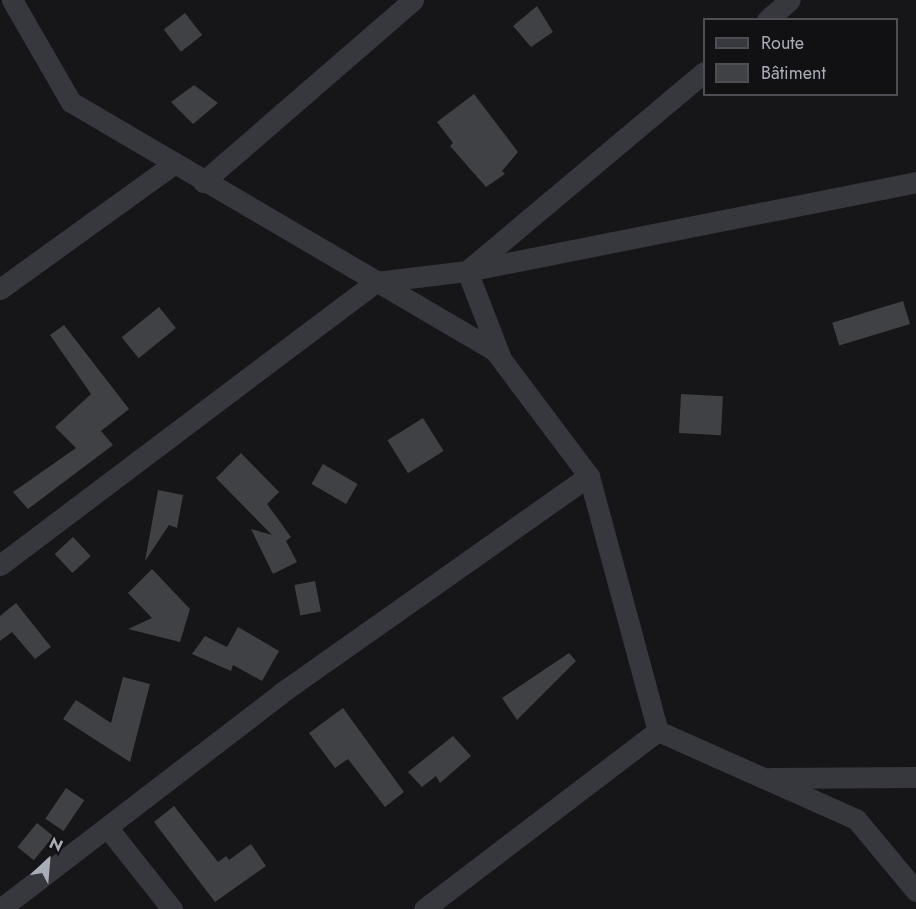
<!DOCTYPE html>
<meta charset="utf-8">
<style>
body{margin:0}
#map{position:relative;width:916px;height:909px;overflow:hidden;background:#161618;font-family:Jost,sans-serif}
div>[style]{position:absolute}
.building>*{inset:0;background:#404145;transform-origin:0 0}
.minor>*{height:21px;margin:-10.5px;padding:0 10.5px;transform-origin:10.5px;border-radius:10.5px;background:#37383d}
span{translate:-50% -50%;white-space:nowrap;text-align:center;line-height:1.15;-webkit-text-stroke:5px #111113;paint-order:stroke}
.legend{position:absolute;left:703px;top:18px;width:195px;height:78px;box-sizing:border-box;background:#111113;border:2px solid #4d4f55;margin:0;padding:8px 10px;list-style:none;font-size:18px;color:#a8adb8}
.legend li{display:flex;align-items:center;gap:12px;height:30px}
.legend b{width:30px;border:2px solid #4d4f55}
.north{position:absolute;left:18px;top:831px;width:60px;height:60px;-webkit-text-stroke:4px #111113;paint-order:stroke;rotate:26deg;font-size:16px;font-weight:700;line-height:24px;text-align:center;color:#a8adb8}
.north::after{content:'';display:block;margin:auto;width:21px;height:27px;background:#a8adb8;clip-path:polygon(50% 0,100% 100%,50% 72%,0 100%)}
</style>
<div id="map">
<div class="building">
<i style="clip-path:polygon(537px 6px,553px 32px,531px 47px,513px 26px)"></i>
<i style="left:185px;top:13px;width:28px;height:27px;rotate:52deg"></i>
<i style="clip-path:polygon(194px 85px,218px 103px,193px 124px,171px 102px)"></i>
<i style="clip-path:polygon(474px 94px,518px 152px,502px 171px,505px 174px,486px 187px,450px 146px,453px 143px,437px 122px)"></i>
<i style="left:903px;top:301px;width:24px;height:74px;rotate:73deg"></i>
<i style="left:159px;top:307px;width:27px;height:48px;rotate:51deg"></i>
<i style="clip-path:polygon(64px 325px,129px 409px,101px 431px,113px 445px,28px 509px,13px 492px,76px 448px,55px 427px,91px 394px,50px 335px)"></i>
<i style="left:681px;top:394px;width:42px;height:39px;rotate:3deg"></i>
<i style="left:423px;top:418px;width:39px;height:42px;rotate:58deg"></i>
<i style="clip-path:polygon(241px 453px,279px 492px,267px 504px,291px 537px,286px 541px,297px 562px,273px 574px,251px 529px,272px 535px,216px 478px)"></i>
<i style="left:323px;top:464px;width:40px;height:23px;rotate:30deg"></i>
<i style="clip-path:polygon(158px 490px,183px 495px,177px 528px,169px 525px,145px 561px)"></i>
<i style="left:73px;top:537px;width:26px;height:25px;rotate:47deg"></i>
<i style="clip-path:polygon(152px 569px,190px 609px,180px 642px,128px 629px,152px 618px,128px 593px)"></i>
<i style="left:315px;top:581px;width:31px;height:21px;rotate:79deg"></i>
<i style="clip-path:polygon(16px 603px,51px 647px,35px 659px,12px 632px,0 641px,0 616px)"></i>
<i style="clip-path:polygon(238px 627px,279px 651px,262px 681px,233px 665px,231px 671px,192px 654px,205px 636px,227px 647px)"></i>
<i style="clip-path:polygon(569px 653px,576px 661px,517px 720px,502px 698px)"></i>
<i style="clip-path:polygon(123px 677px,150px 684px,130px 762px,63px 719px,76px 700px,111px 723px)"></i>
<i style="clip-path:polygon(343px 708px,404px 792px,385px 807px,348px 759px,335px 768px,309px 733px)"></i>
<i style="clip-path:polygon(453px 736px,471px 756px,440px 783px,436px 776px,422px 787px,408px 772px)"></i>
<i style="left:66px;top:788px;width:22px;height:37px;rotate:34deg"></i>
<i style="clip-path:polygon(174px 806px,218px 862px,226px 856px,229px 860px,251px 844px,266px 866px,215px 902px,154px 822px)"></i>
<i style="left:37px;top:823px;width:21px;height:31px;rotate:39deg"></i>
</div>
<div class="minor">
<i style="left:12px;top:0;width:118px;rotate:60deg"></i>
<i style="left:71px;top:102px;width:492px;rotate:30.4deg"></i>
<i style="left:495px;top:351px;width:156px;rotate:53.1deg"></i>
<i style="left:589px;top:476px;width:264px;rotate:74.9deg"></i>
<i style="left:767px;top:20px;width:30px;rotate:-41deg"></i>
<i style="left:203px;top:182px;width:278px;rotate:-40.9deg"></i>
<i style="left:0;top:289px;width:213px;rotate:-35.8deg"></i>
<i style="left:500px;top:356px;width:91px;rotate:-111.2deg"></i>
<i style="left:467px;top:271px;width:309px;rotate:-40deg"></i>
<i style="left:0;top:565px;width:471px;rotate:-37deg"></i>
<i style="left:376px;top:282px;width:92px;rotate:-6.9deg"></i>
<i style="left:467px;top:271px;width:458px;rotate:-11.2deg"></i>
<i style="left:658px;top:731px;width:217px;rotate:24deg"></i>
<i style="left:856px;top:819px;width:94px;rotate:50.2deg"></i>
<i style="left:770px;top:778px;width:146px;rotate:-0.4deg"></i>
<i style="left:107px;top:827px;width:105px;rotate:51.6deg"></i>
<i style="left:0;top:909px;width:354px;rotate:-37.5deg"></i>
<i style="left:281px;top:693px;width:377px;rotate:-35.2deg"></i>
<i style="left:424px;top:909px;width:294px;rotate:-37.3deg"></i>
</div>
<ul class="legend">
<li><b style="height:8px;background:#37383d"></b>Route</li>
<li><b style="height:16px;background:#404145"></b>Bâtiment</li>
</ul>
<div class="north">N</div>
</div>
